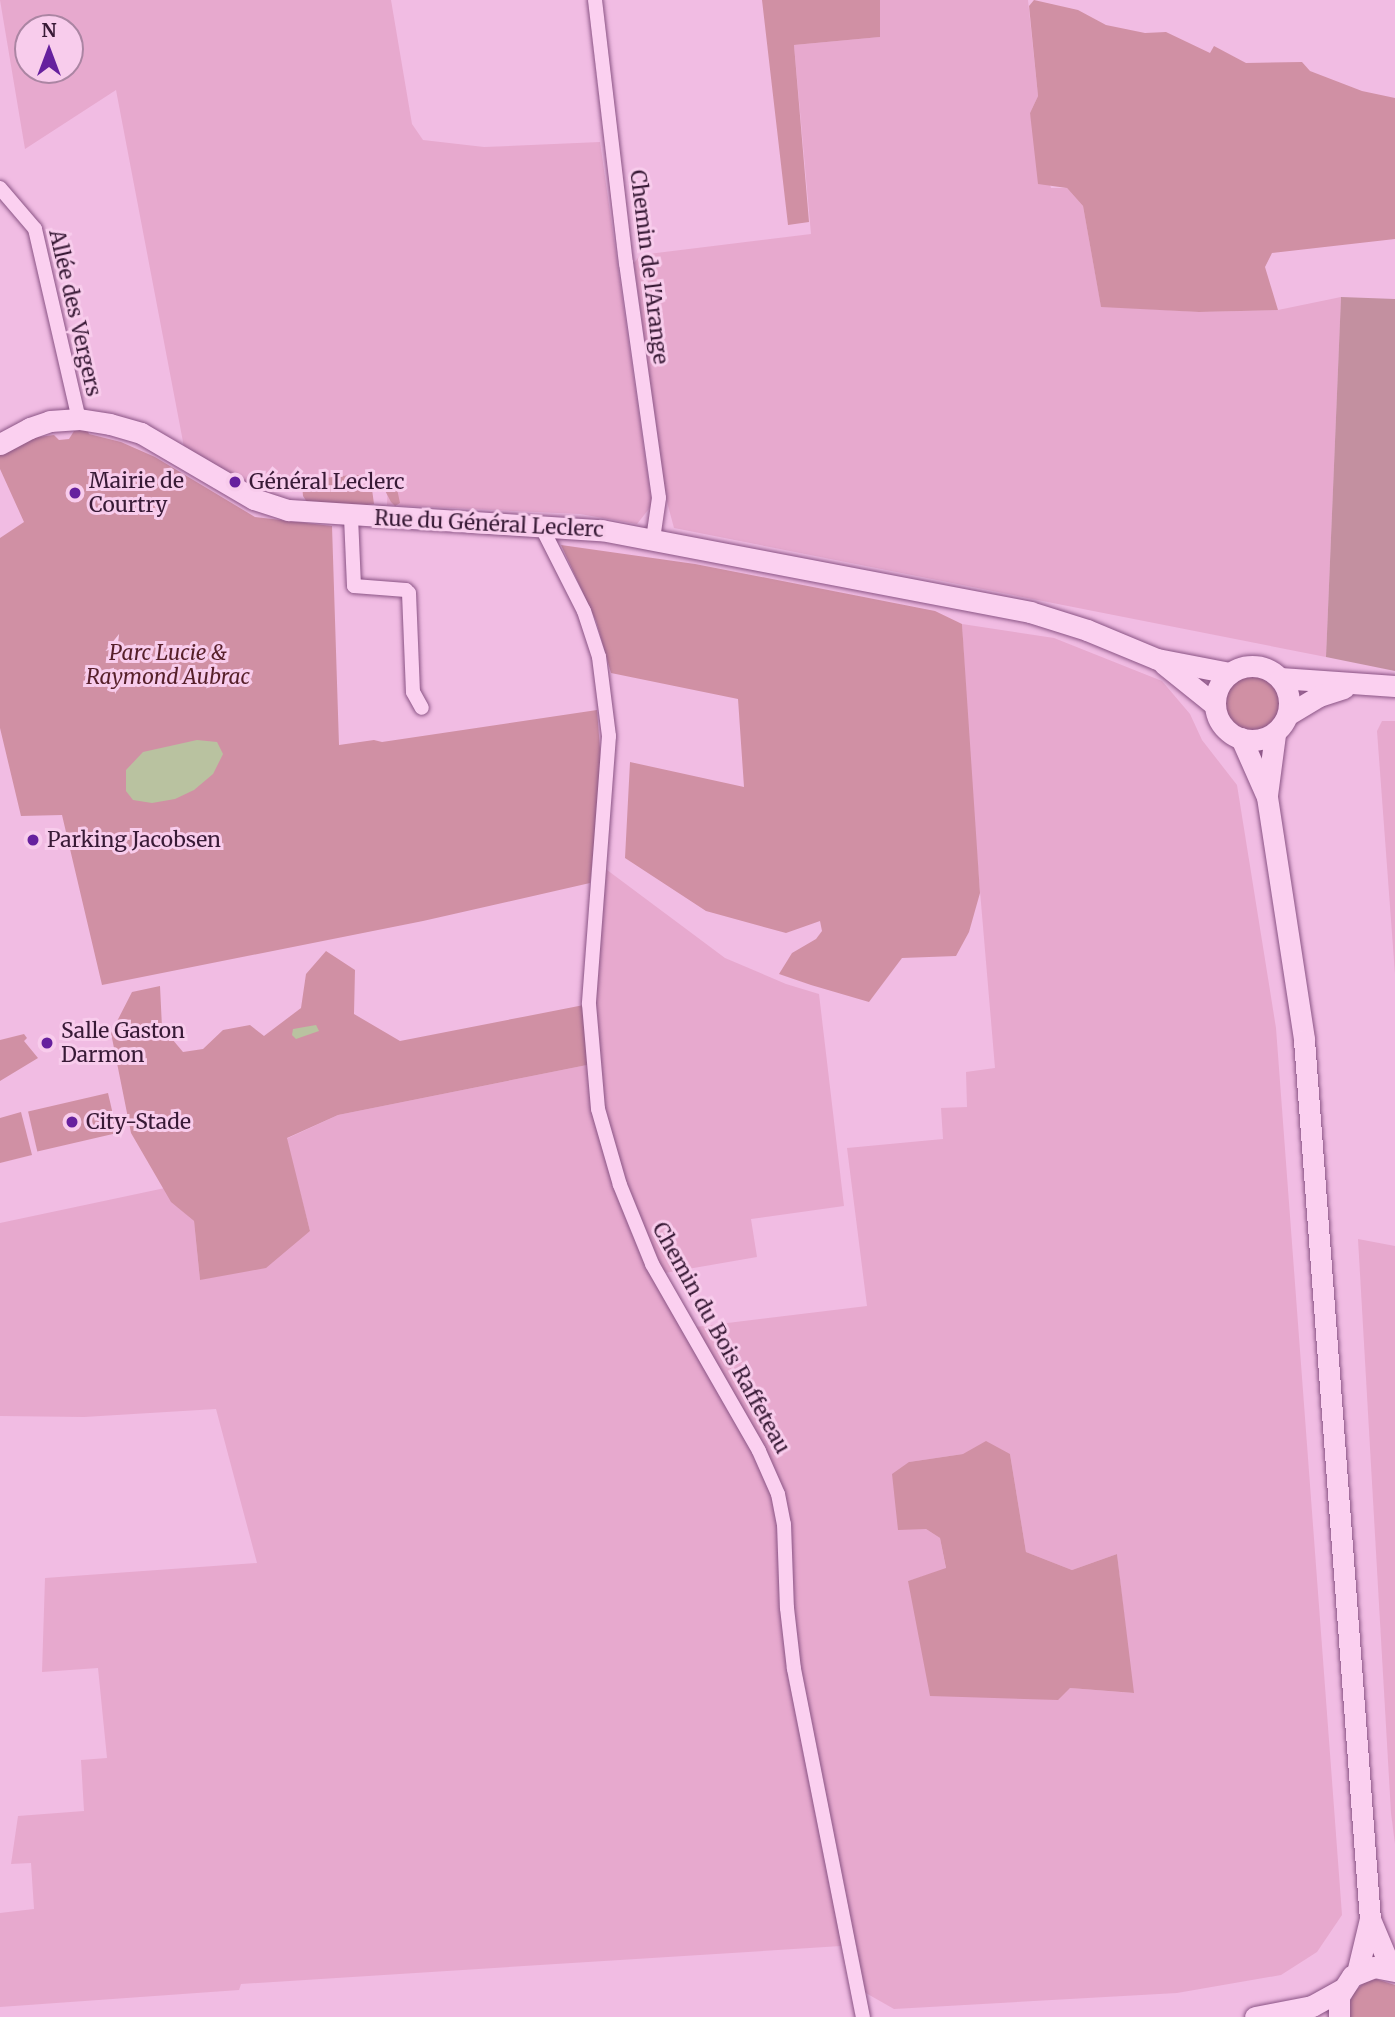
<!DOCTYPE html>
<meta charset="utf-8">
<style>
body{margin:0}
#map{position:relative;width:1395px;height:2017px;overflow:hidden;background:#f1bce3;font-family:Merriweather,serif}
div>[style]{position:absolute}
.farmland>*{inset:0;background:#e7a9ce}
.green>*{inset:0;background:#d090a4;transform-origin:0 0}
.round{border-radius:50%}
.cemetery>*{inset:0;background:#c390a0}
.water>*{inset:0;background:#b9c2a0}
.roads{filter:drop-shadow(0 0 2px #8a5485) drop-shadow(0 0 2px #8a5485)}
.street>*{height:14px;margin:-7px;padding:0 7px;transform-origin:7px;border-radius:7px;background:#fbd0f0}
.secondary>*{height:21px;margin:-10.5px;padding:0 10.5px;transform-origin:10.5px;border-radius:10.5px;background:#fbd0f0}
.secondary>.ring{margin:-10.5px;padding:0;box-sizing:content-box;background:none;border:21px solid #fbd0f0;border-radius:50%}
.dots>*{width:19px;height:19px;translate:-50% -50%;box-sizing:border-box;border:4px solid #f8ccec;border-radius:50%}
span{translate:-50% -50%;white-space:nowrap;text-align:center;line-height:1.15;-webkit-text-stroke:6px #f8ccec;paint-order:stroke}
.street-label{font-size:21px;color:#381a36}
.poi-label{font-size:21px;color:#381a36}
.left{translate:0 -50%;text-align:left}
.park-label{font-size:21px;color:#561f29;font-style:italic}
.north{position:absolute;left:14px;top:14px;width:70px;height:70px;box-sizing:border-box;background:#f8ccec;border:2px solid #ab85a3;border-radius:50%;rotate:0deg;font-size:19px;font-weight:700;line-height:28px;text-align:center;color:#381a36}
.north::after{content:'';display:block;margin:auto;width:24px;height:32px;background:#66209e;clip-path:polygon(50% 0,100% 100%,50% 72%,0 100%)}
</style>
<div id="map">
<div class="farmland">
<i style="clip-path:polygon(evenodd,0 0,391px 0,412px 124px,423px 140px,484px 147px,600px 142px,652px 505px,637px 524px,580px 514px,387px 505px,388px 481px,314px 487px,247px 485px,184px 447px,116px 90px,25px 149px,0 0,28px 28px,70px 28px,70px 70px,28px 70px,28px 28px)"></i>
<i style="clip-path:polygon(880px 0,1028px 0,1038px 96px,1030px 113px,1051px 188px,1067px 188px,1083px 206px,1101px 306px,1199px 312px,1278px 310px,1341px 297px,1326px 657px,674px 528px,666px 498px,634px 263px,640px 255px,811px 234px,794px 45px,880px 37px)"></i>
<i style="clip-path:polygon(evenodd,962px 624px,1054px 638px,1162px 681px,1190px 714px,1202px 740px,1237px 785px,1276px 1028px,1342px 1915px,1317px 1952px,1281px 1975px,1177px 1993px,894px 2009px,857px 1988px,841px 1946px,241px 1984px,239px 1990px,0 2007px,0 1913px,34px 1909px,31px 1863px,11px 1864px,18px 1816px,84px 1811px,81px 1760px,107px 1758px,98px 1668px,42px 1672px,45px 1578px,257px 1563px,216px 1409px,84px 1417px,0 1416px,0 1223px,165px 1188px,172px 1202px,194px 1221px,200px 1280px,310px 1231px,286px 1139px,338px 1115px,592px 1064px,599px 864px,725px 958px,786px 984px,819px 994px,844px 1206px,751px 1219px,757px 1257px,659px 1274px,687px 1328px,867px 1306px,847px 1148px,943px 1139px,941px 1108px,967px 1107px,966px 1072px,995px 1068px,971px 785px,962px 624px,963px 1454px,1010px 1454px,1026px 1552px,1072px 1570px,1117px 1554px,1133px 1693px,1070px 1688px,908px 1581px,946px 1569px,940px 1538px,926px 1529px,909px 1462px,963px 1454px)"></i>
<i style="clip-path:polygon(1382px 721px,1395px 721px,1395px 974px,1377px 731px)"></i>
<i style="clip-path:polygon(1358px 1239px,1395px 1246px,1395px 1844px,1391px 1813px)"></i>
</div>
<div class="green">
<i style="clip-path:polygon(762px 0,880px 0,880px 37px,794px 45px,809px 222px,788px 225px)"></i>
<i style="clip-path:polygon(1034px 0,1078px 10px,1106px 25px,1145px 33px,1166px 32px,1210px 53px,1214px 46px,1246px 63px,1302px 62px,1310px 71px,1362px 91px,1395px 98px,1395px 239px,1272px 253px,1265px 267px,1278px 310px,1199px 312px,1101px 307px,1083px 206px,1067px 188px,1038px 184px,1030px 113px,1038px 96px,1029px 6px)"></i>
<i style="clip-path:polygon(87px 429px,89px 434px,121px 442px,155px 457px,255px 517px,332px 526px,339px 745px,374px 740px,382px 742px,597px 710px,602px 774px,590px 883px,423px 921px,102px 985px,62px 815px,21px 816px,0 728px,0 538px,24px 522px,0 469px,0 454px,31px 438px,54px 435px,59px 440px,69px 439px,74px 431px)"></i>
<i style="clip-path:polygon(351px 475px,387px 475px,395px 479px,400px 503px,395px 506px,391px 502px,380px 481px,371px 482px,374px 504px,366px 505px,307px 502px,303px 496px,302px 484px,308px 480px)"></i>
<i style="clip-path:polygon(561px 545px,695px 564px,935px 611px,962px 624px,980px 893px,969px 932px,956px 956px,902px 958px,869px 1002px,811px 985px,779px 974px,792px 953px,816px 939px,822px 931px,820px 921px,786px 933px,706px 911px,625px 858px,630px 762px,744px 787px,738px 699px,611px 673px,596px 621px)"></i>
<i class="round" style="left:1224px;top:675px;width:56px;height:56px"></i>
<i style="clip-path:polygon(326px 951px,355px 970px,354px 1014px,400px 1041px,589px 1004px,592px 1064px,338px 1115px,287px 1138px,310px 1231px,266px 1268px,200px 1280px,194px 1221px,171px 1202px,131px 1133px,111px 1033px,132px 992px,160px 986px,162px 1027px,183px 1052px,203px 1049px,223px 1030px,250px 1025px,264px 1036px,301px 1008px,306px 974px)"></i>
<i style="clip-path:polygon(24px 1034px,27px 1038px,24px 1041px,38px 1058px,0 1081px,0 1040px)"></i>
<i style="left:108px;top:1093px;width:41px;height:82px;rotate:77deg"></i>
<i style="clip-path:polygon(21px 1112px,32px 1155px,0 1163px,0 1118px)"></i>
<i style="clip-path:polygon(986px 1441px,1010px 1454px,1026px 1552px,1072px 1570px,1117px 1554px,1134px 1693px,1070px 1688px,1058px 1700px,930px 1696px,908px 1581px,946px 1568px,940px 1538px,926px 1529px,898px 1530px,892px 1474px,909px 1462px,963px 1454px)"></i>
<i style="clip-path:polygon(1376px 1979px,1395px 1985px,1395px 2017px,1350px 2017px,1349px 2004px,1354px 1992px,1364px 1983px)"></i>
</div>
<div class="cemetery">
<i style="clip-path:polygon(1341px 297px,1395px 299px,1395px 671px,1326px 657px)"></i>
</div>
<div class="water">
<i style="clip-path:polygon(197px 740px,217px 742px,223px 754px,213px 774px,194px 790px,175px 799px,152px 803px,133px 800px,126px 791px,126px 770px,143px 752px)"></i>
<i style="clip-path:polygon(316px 1025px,319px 1031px,296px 1039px,292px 1035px,293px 1029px)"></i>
</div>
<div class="roads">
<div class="street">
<i style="left:595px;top:0;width:265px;rotate:83.3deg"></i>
<i style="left:626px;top:263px;width:237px;rotate:82deg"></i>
<i style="left:659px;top:498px;width:41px;rotate:98.3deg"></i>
<i style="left:0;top:188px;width:54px;rotate:49.5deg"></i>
<i style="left:35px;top:229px;width:195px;rotate:77deg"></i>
<i style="left:351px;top:517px;width:69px;rotate:87.5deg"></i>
<i style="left:354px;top:586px;width:52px;rotate:4.4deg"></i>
<i style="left:406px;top:590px;width:4px;rotate:45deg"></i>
<i style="left:409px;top:593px;width:99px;rotate:87.7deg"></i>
<i style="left:413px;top:692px;width:18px;rotate:61deg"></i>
<i style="left:540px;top:524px;width:97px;rotate:63.2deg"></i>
<i style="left:584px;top:611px;width:48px;rotate:71.9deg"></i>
<i style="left:599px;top:657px;width:80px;rotate:82.8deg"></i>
<i style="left:609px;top:736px;width:269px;rotate:94.3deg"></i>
<i style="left:589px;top:1004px;width:105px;rotate:85.1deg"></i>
<i style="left:598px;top:1109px;width:79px;rotate:73.9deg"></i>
<i style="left:620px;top:1185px;width:85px;rotate:67.9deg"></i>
<i style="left:652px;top:1264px;width:215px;rotate:60.2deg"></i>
<i style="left:759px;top:1451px;width:47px;rotate:66.2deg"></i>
<i style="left:778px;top:1494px;width:31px;rotate:79deg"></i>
<i style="left:784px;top:1524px;width:84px;rotate:88deg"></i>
<i style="left:787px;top:1608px;width:61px;rotate:83.5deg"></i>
<i style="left:794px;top:1669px;width:355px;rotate:78.8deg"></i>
</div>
<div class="secondary">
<i style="left:0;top:444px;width:34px;rotate:-28deg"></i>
<i style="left:30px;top:428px;width:21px;rotate:-19deg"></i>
<i style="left:50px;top:421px;width:29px;rotate:-4deg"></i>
<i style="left:79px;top:419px;width:31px;rotate:9deg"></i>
<i style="left:110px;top:424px;width:32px;rotate:16deg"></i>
<i style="left:141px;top:433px;width:131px;rotate:30.3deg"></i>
<i style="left:254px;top:499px;width:36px;rotate:18deg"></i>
<i style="left:288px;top:510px;width:314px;rotate:3.7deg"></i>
<i style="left:601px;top:530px;width:437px;rotate:10.8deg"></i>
<i style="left:1030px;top:612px;width:60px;rotate:17.5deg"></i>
<i style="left:1087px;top:630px;width:76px;rotate:22.5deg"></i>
<i style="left:1157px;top:659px;width:74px;rotate:10.9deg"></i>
<i style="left:1164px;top:664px;width:65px;rotate:38.8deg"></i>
<i class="ring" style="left:1215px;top:666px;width:53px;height:53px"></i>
<i style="left:1280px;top:678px;width:115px;rotate:4deg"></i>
<i style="left:1289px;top:714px;width:35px;rotate:-31deg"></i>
<i style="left:1319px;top:696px;width:26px;rotate:-18deg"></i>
<i style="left:1241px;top:738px;width:64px;rotate:66.2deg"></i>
<i style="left:1267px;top:797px;width:246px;rotate:81.3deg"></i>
<i style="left:1304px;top:1040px;width:881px;rotate:85.71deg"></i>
<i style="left:1370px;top:1919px;width:54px;rotate:67.2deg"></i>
<i style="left:1267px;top:795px;width:62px;rotate:-82.5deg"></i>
<i style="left:1357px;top:1973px;width:56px;rotate:-76.5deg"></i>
<i style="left:1255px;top:2017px;width:58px;rotate:-10.9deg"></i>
<i style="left:1312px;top:2006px;width:33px;rotate:-29deg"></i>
<i style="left:1339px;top:2017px;width:21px;rotate:-90deg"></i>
<i style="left:1339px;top:1996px;width:24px;rotate:-57deg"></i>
<i style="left:1352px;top:1976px;width:24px;rotate:-22deg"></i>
<i style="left:1374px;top:1967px;width:21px;rotate:11deg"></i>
</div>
</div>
<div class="dots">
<i style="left:235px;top:482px;background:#66209e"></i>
<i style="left:75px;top:493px;background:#66209e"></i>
<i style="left:33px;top:840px;background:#66209e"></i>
<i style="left:47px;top:1043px;background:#66209e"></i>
<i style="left:72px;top:1122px;background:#66209e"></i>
</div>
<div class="street-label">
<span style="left:649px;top:267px;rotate:83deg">Chemin de l'Arange</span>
<span style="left:75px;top:313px;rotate:77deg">Allée des Vergers</span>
<span style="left:489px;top:524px;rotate:3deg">Rue du Général Leclerc</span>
<span style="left:721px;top:1338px;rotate:61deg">Chemin du Bois Raffeteau</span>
</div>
<div class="poi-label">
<span class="left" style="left:89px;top:493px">Mairie de<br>Courtry</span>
<span class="left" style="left:249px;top:482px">Général Leclerc</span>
<span class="left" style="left:47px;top:840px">Parking Jacobsen</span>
<span class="left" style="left:61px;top:1043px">Salle Gaston<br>Darmon</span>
<span class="left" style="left:86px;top:1122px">City-Stade</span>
</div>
<div class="park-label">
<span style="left:168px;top:665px">Parc Lucie &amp;<br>Raymond Aubrac</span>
</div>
<div class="north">N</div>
</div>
